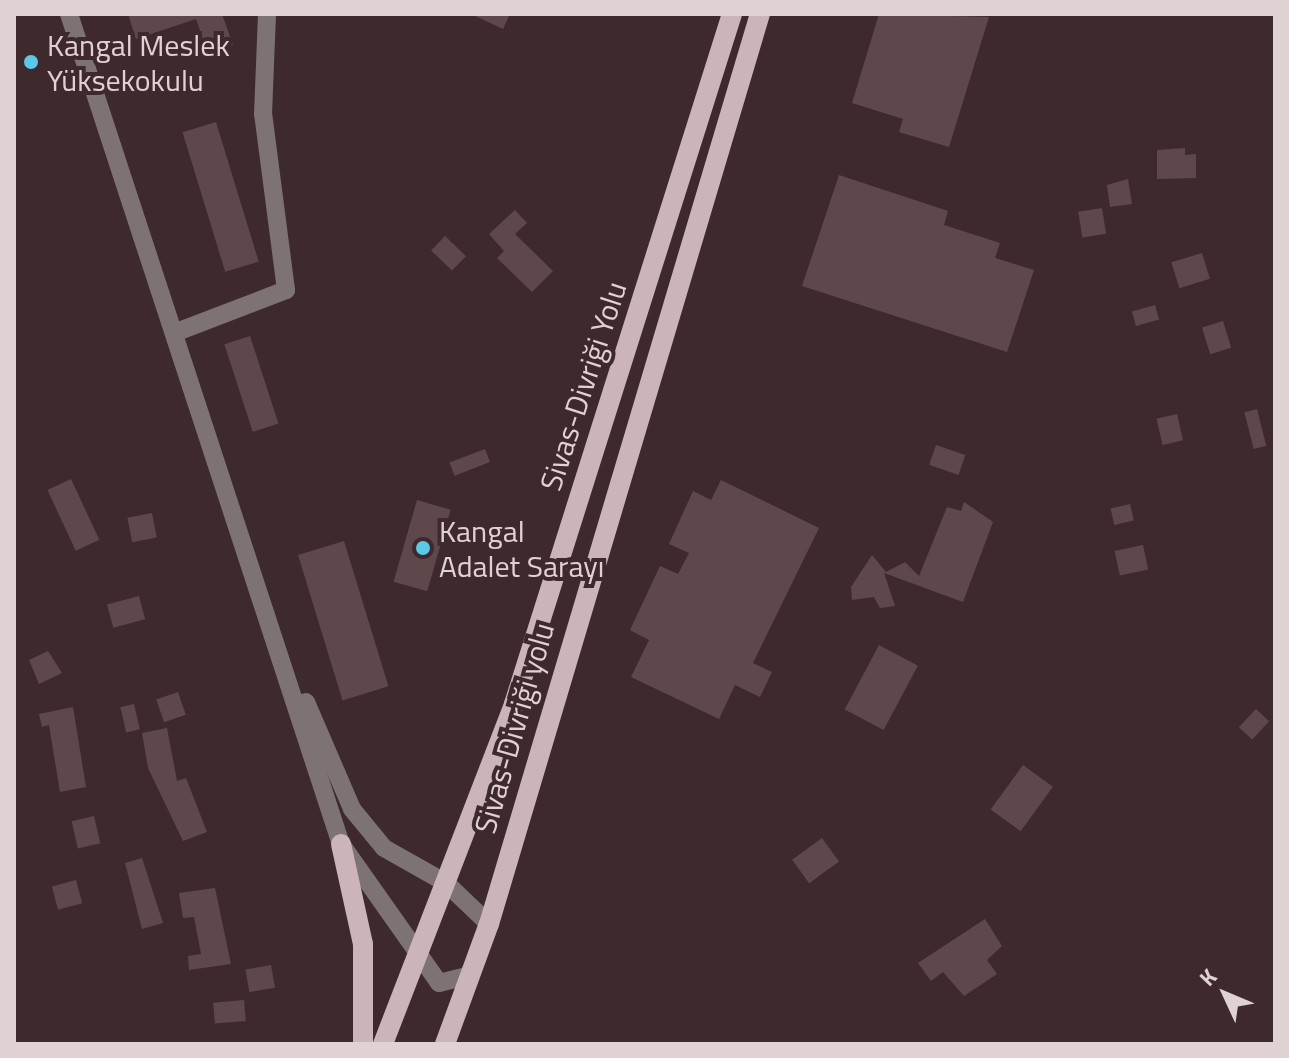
<!DOCTYPE html>
<meta charset="utf-8">
<style>
body{margin:0}
#map{position:relative;width:1289px;height:1058px;overflow:hidden;background:#3e2a2d;font-family:"Titillium Web",sans-serif}
div>[style]{position:absolute}
.building>*{inset:0;background:#5e484b;transform-origin:0 0}
.minor>*{height:18px;margin:-9px;padding:0 9px;transform-origin:9px;border-radius:9px;background:#7e7374}
.major>*{height:20px;margin:-10px;padding:0 10px;transform-origin:10px;border-radius:10px;background:#ccb5b8}
.dots>*{width:22px;height:22px;translate:-50% -50%;box-sizing:border-box;border:4px solid #3e2a2d;border-radius:50%}
span{translate:-50% -50%;white-space:nowrap;text-align:center;line-height:1.15;-webkit-text-stroke:8px #3e2a2d;paint-order:stroke}
.poi-label{font-size:30px;color:#e0d2d3}
.left{translate:0 -50%;text-align:left}
.street-label{font-size:30px;color:#e0d2d3}
.frame{position:absolute;inset:0;border:16px solid #e0d2d3;pointer-events:none}
.north{position:absolute;left:1185px;top:954px;width:80px;height:80px;-webkit-text-stroke:6px #3e2a2d;paint-order:stroke;rotate:314deg;font-size:22px;font-weight:700;line-height:32px;text-align:center;color:#e0d2d3}
.north::after{content:'';display:block;margin:auto;width:28px;height:36px;background:#e0d2d3;clip-path:polygon(50% 0,100% 100%,50% 72%,0 100%)}
</style>
<div id="map">
<div class="building">
<i style="clip-path:polygon(128px 14px,222px 14px,233px 45px,208px 54px,196px 19px,136px 39px)"></i>
<i style="clip-path:polygon(471px 14px,510px 14px,503px 29px)"></i>
<i style="clip-path:polygon(879px 14px,989px 17px,949px 147px,899px 132px,903px 119px,852px 103px)"></i>
<i style="left:216px;top:122px;width:146px;height:35px;rotate:73deg"></i>
<i style="clip-path:polygon(1185px 148px,1185px 155px,1196px 154px,1196px 178px,1157px 179px,1157px 150px)"></i>
<i style="clip-path:polygon(839px 175px,948px 211px,944px 225px,1000px 243px,995px 258px,1034px 270px,1007px 352px,802px 286px)"></i>
<i style="clip-path:polygon(1128px 179px,1132px 204px,1110px 207px,1107px 185px)"></i>
<i style="left:1102px;top:208px;width:26px;height:24px;rotate:81deg"></i>
<i style="clip-path:polygon(515px 210px,527px 223px,515px 234px,553px 271px,532px 292px,497px 258px,504px 251px,489px 234px)"></i>
<i style="left:445px;top:236px;width:29px;height:20px;rotate:44deg"></i>
<i style="left:1202px;top:253px;width:27px;height:32px;rotate:73deg"></i>
<i style="left:1155px;top:305px;width:15px;height:24px;rotate:74deg"></i>
<i style="left:1223px;top:321px;width:28px;height:22px;rotate:73deg"></i>
<i style="left:250px;top:336px;width:92px;height:27px;rotate:72deg"></i>
<i style="left:1257px;top:409px;width:38px;height:13px;rotate:76deg"></i>
<i style="left:1177px;top:414px;width:27px;height:21px;rotate:77deg"></i>
<i style="left:936px;top:445px;width:31px;height:21px;rotate:19deg"></i>
<i style="left:485px;top:449px;width:14px;height:38px;rotate:69deg"></i>
<i style="left:71px;top:479px;width:67px;height:26px;rotate:65deg"></i>
<i style="clip-path:polygon(721px 480px,819px 528px,753px 663px,772px 672px,760px 697px,735px 685px,719px 719px,631px 677px,649px 640px,630px 630px,660px 566px,678px 574px,689px 553px,669px 544px,693px 491px,711px 500px)"></i>
<i style="left:417px;top:500px;width:35px;height:85px;rotate:16deg"></i>
<i style="clip-path:polygon(964px 502px,993px 522px,963px 602px,884px 573px,895px 606px,880px 608px,874px 597px,852px 600px,851px 587px,872px 555px,886px 572px,905px 562px,919px 576px,947px 507px,961px 511px)"></i>
<i style="left:1130px;top:504px;width:17px;height:20px;rotate:77deg"></i>
<i style="left:152px;top:513px;width:25px;height:25px;rotate:79deg"></i>
<i style="left:344px;top:541px;width:152px;height:48px;rotate:73deg"></i>
<i style="left:1143px;top:545px;width:25px;height:29px;rotate:78deg"></i>
<i style="left:139px;top:596px;width:24px;height:33px;rotate:75deg"></i>
<i style="left:879px;top:645px;width:44px;height:73px;rotate:28deg"></i>
<i style="clip-path:polygon(48px 651px,62px 673px,39px 684px,29px 660px)"></i>
<i style="left:178px;top:692px;width:24px;height:23px;rotate:71deg"></i>
<i style="left:134px;top:704px;width:26px;height:14px;rotate:77deg"></i>
<i style="clip-path:polygon(73px 707px,86px 787px,60px 792px,49px 725px,42px 727px,39px 714px)"></i>
<i style="left:1256px;top:709px;width:18px;height:25px;rotate:43deg"></i>
<i style="clip-path:polygon(167px 728px,177px 781px,186px 778px,207px 832px,183px 841px,148px 768px,142px 733px)"></i>
<i style="left:1023px;top:765px;width:37px;height:55px;rotate:36deg"></i>
<i style="left:94px;top:816px;width:28px;height:23px;rotate:77deg"></i>
<i style="left:822px;top:838px;width:29px;height:37px;rotate:54deg"></i>
<i style="clip-path:polygon(142px 858px,163px 923px,142px 929px,125px 863px)"></i>
<i style="left:76px;top:880px;width:24px;height:25px;rotate:75deg"></i>
<i style="clip-path:polygon(215px 888px,231px 964px,189px 970px,188px 956px,201px 954px,194px 917px,183px 918px,179px 893px)"></i>
<i style="clip-path:polygon(985px 919px,1002px 946px,987px 960px,997px 974px,964px 996px,943px 972px,931px 981px,918px 963px)"></i>
<i style="left:271px;top:965px;width:23px;height:26px;rotate:80deg"></i>
<i style="left:244px;top:1000px;width:21px;height:31px;rotate:85deg"></i>
</div>
<div class="minor">
<i style="left:69px;top:14px;width:873px;rotate:71.86deg"></i>
<i style="left:341px;top:844px;width:170px;rotate:54.8deg"></i>
<i style="left:439px;top:983px;width:32px;rotate:-14deg"></i>
<i style="left:174px;top:333px;width:120px;rotate:-21deg"></i>
<i style="left:286px;top:290px;width:177px;rotate:-97.4deg"></i>
<i style="left:263px;top:114px;width:100px;rotate:-87.7deg"></i>
<i style="left:306px;top:702px;width:116px;rotate:66.7deg"></i>
<i style="left:352px;top:809px;width:50px;rotate:50.6deg"></i>
<i style="left:384px;top:848px;width:71px;rotate:29.4deg"></i>
<i style="left:446px;top:883px;width:59px;rotate:43.6deg"></i>
</div>
<div class="major">
<i style="left:341px;top:844px;width:102px;rotate:77.6deg"></i>
<i style="left:363px;top:944px;width:100px;rotate:90deg"></i>
<i style="left:383px;top:1044px;width:364px;rotate:-68.9deg"></i>
<i style="left:514px;top:704px;width:724px;rotate:-72.47deg"></i>
<i style="left:445px;top:1044px;width:128px;rotate:-69.9deg"></i>
<i style="left:489px;top:924px;width:949px;rotate:-73.42deg"></i>
</div>
<div class="dots">
<i style="left:31px;top:62px;background:#5bc8e7"></i>
<i style="left:423px;top:548px;background:#5bc8e7"></i>
</div>
<div class="poi-label">
<span class="left" style="left:47px;top:62px">Kangal Meslek<br>Yüksekokulu</span>
<span class="left" style="left:439px;top:548px">Kangal<br>Adalet Sarayı</span>
</div>
<div class="street-label">
<span style="left:583px;top:386px;rotate:-72deg">Sivas-Divriği Yolu</span>
<span style="left:514px;top:728px;rotate:-74deg">Sivas-Divriği yolu</span>
</div>
<div class="frame"></div>
<div class="north">K</div>
</div>
